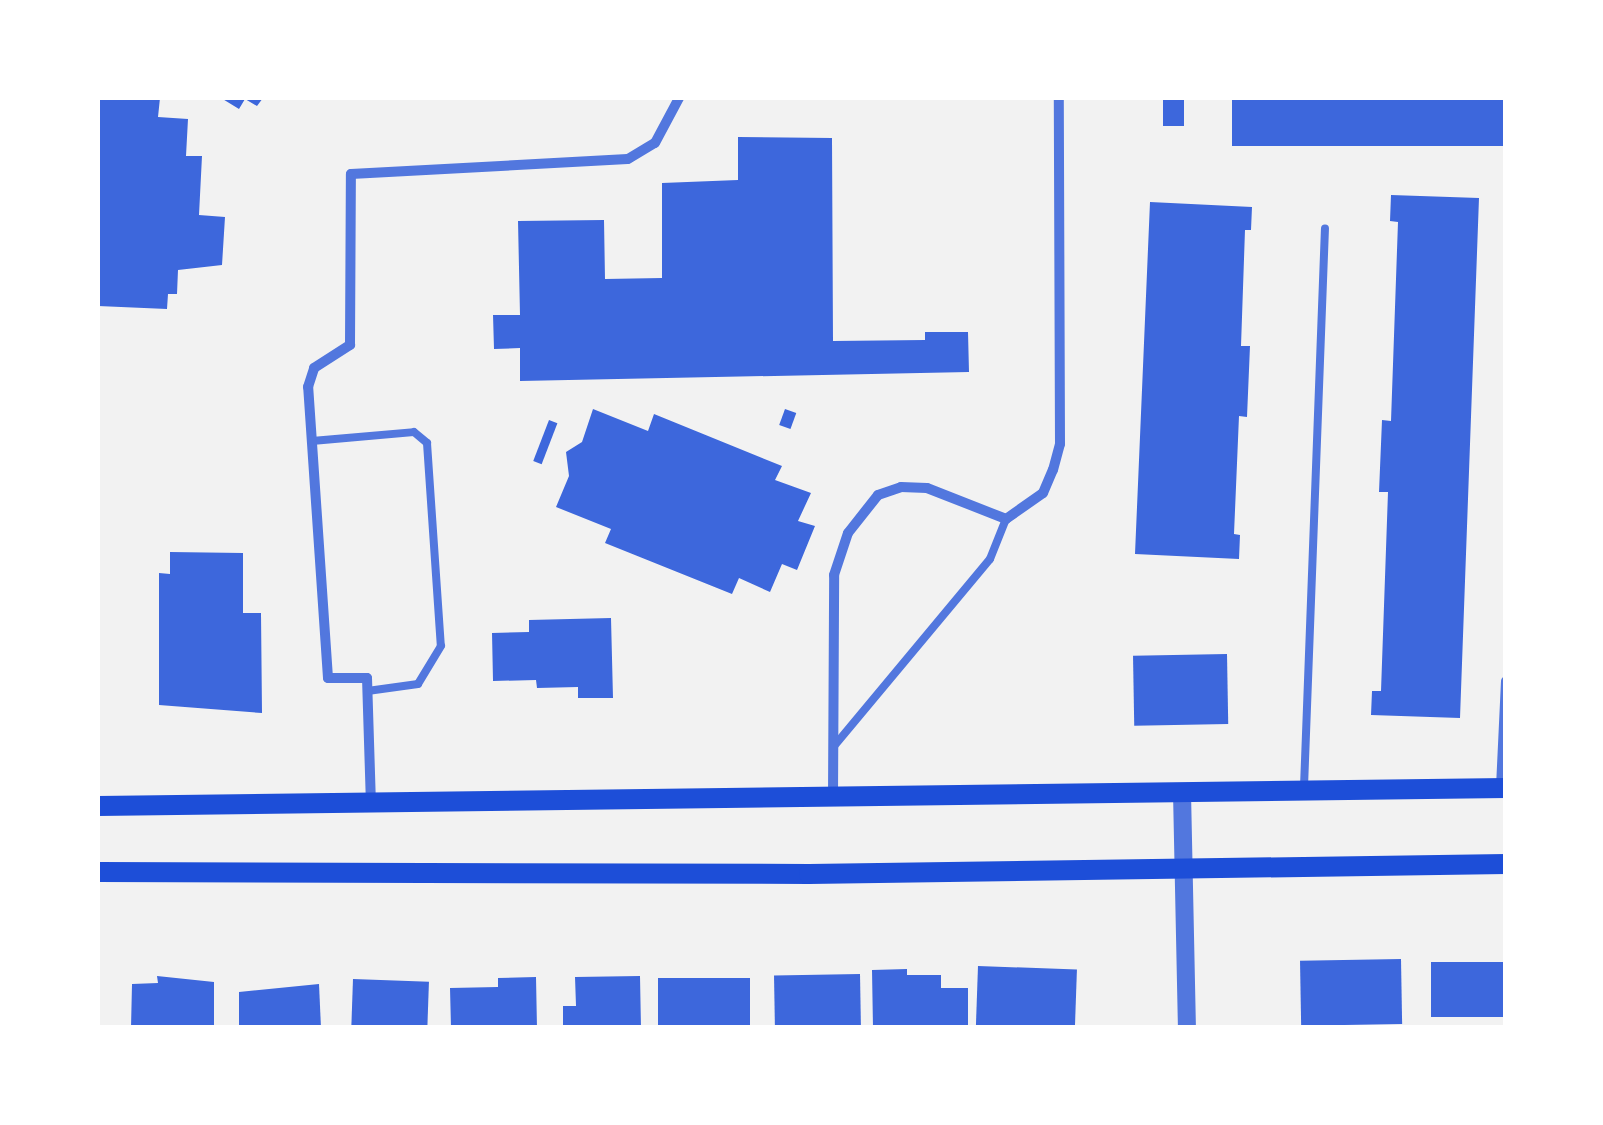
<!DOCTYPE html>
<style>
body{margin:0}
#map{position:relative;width:1603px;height:1125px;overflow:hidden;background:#f2f2f2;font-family:"Golos Text",sans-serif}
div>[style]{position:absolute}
.building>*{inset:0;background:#3d67dc;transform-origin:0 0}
.service>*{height:8px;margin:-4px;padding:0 4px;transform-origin:4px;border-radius:4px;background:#5277de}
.minor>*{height:10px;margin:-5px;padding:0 5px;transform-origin:5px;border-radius:5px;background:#5277de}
.tertiary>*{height:18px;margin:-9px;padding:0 9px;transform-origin:9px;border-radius:9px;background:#5277de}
.secondary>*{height:20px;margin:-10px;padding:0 10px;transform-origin:10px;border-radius:10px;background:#1d4ed8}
span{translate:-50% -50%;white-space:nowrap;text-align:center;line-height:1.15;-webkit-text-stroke:10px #fff;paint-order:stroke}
.frame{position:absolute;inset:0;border:100px solid #fff;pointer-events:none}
</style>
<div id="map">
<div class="building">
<i style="clip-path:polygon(98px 98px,160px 98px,158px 117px,188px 119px,186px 156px,202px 156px,199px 215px,225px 217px,222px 265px,178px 270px,177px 294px,168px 294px,167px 309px,98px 306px)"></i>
<i style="clip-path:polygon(221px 98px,263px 98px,257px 106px,245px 99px,239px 109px)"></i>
<i style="left:1163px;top:98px;width:21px;height:28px"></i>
<i style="left:1232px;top:98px;width:274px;height:48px"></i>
<i style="clip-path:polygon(738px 137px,832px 138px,833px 341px,925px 340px,925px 332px,968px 332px,969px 372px,520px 381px,520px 348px,494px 349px,493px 315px,520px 315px,518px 221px,604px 220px,605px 279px,662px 278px,662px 183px,738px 180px)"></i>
<i style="clip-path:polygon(1391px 195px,1479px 198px,1460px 718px,1371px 715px,1372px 691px,1381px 691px,1388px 492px,1379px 492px,1382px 420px,1391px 421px,1398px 222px,1390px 221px)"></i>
<i style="clip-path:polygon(1150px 202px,1252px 207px,1251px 230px,1245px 230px,1241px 346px,1250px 346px,1247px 417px,1239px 416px,1234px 534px,1240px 535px,1239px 559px,1135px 554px)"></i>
<i style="clip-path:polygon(593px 409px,648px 431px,654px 414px,782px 466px,775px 480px,811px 493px,798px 521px,815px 526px,797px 570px,782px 564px,770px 592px,739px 578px,732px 594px,605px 543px,611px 529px,556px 507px,569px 476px,566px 452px,582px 442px)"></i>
<i style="left:785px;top:409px;width:12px;height:17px;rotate:20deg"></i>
<i style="left:549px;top:420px;width:9px;height:44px;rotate:21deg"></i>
<i style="clip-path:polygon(170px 552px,243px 553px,243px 613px,261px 613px,262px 713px,159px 705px,159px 573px,170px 574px)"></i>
<i style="clip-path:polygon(611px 618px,613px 698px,578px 698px,578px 687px,537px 688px,536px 680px,493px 681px,492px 633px,529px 632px,529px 620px)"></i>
<i style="left:1227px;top:654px;width:70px;height:94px;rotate:89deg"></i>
<i style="left:1401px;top:959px;width:65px;height:101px;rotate:89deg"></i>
<i style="left:1431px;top:962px;width:75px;height:55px"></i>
<i style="left:978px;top:966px;width:99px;height:62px;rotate:2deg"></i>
<i style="clip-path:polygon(907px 969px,907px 975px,941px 975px,941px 988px,968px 988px,968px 1028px,873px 1028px,872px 970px)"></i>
<i style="left:860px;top:974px;width:54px;height:86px;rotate:89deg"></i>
<i style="clip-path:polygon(157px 976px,214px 982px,214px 1028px,131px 1028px,132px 984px,158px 983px)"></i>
<i style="clip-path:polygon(640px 976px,641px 1028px,563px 1028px,563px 1006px,576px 1006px,575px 977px)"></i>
<i style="clip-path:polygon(536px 977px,537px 1028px,451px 1028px,450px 988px,498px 987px,498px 978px)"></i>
<i style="left:750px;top:978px;width:50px;height:92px;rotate:90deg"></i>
<i style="left:353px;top:979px;width:76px;height:49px;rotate:2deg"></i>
<i style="clip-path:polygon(319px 984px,321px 1028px,239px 1028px,239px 992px)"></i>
</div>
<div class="service">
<i style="left:312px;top:441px;width:102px;rotate:-5deg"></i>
<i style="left:414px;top:432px;width:17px;rotate:40deg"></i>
<i style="left:427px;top:443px;width:203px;rotate:86.1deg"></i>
<i style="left:441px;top:646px;width:44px;rotate:121.2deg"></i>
<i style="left:418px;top:684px;width:51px;rotate:172.2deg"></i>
<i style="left:835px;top:745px;width:242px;rotate:-50.2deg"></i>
<i style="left:990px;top:559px;width:43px;rotate:-68.2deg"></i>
<i style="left:1304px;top:787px;width:559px;rotate:-87.85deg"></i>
</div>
<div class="minor">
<i style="left:1501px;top:787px;width:106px;rotate:-87.3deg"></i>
<i style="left:833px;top:797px;width:222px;rotate:-89.7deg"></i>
<i style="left:834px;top:575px;width:44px;rotate:-71.6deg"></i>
<i style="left:848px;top:533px;width:48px;rotate:-51.7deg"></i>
<i style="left:878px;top:495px;width:24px;rotate:-19deg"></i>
<i style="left:901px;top:487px;width:26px;rotate:2deg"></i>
<i style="left:927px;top:488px;width:85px;rotate:21.4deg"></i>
<i style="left:1006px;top:519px;width:45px;rotate:-35.1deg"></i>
<i style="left:1043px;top:493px;width:25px;rotate:-67deg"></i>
<i style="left:1053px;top:470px;width:27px;rotate:-75deg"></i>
<i style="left:1060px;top:444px;width:346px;rotate:-90.2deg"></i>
<i style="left:371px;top:805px;width:127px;rotate:-91.8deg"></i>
<i style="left:367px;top:678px;width:39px;rotate:180deg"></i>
<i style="left:328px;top:678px;width:292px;rotate:-93.9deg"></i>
<i style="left:308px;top:387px;width:20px;rotate:-72deg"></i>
<i style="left:314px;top:368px;width:43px;rotate:-32.6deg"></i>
<i style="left:350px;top:345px;width:171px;rotate:-89.7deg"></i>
<i style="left:351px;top:174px;width:277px;rotate:-3.1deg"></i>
<i style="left:628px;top:159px;width:31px;rotate:-31deg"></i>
<i style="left:655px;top:143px;width:51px;rotate:-61.9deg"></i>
</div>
<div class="tertiary">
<i style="left:1182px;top:792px;width:236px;rotate:88.8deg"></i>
</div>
<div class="secondary">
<i style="left:98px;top:806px;width:1408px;rotate:-0.73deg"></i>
<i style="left:98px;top:872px;width:711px;rotate:0.16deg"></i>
<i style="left:809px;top:874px;width:697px;rotate:-0.82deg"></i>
</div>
<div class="frame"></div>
</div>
